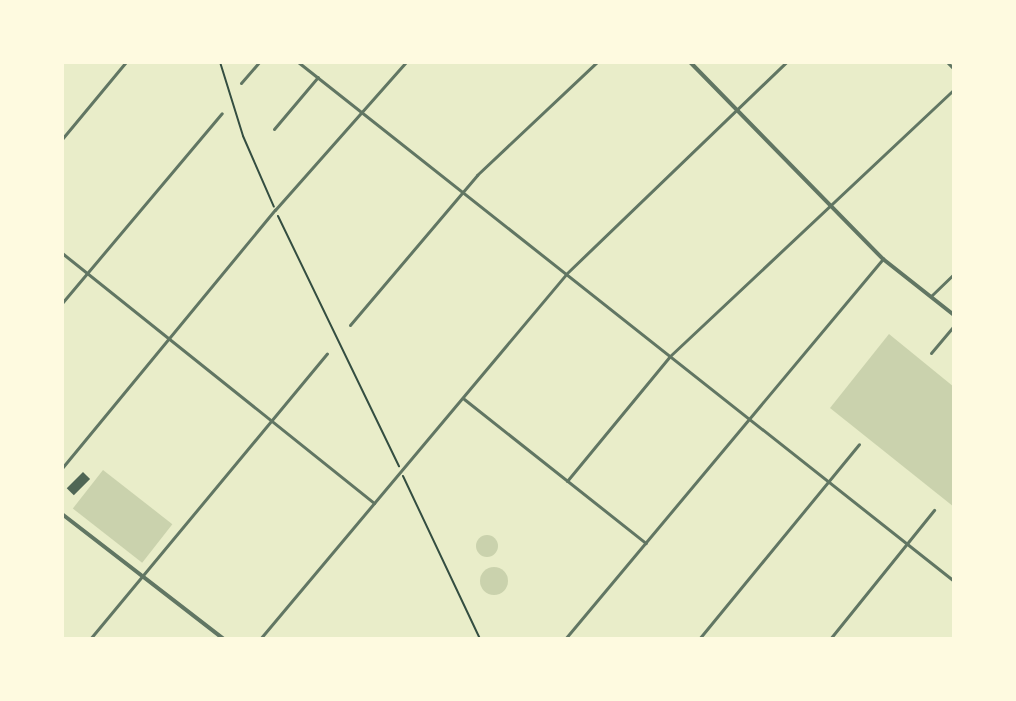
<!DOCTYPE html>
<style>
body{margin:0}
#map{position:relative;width:1016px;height:701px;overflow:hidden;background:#e9edc9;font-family:"Titillium Web",sans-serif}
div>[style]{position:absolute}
.green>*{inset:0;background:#cad2ad;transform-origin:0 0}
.round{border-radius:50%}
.building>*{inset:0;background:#4f6655;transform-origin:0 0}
.path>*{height:2px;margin:-1px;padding:0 1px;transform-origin:1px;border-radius:1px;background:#344e41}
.minor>*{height:3px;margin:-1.5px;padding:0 1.5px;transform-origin:1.5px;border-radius:1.5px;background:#617663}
.tertiary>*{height:4px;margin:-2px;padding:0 2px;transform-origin:2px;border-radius:2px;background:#617663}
span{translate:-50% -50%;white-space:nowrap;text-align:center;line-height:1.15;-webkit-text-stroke:6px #fefae0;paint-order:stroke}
.frame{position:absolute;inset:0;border:64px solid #fefae0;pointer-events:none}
</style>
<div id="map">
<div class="green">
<i style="clip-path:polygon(889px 334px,954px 387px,954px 507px,830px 408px)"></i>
<i style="left:103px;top:470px;width:88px;height:49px;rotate:38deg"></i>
<i class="round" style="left:476px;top:535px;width:22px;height:22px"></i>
<i class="round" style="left:480px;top:567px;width:28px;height:28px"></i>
</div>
<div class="building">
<i style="left:83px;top:472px;width:10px;height:23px;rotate:45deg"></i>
</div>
<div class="path">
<i style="left:220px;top:62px;width:77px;rotate:72.7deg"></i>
<i style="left:243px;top:136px;width:77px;rotate:66.4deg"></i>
<i style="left:278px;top:216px;width:278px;rotate:64.2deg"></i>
<i style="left:403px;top:476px;width:180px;rotate:64.7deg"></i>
</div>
<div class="minor">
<i style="left:298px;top:62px;width:836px;rotate:38.35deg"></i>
<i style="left:947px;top:62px;width:10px;rotate:45deg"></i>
<i style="left:241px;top:83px;width:28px;rotate:-49deg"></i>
<i style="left:274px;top:129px;width:68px;rotate:-49.8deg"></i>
<i style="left:62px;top:139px;width:100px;rotate:-50.3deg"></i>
<i style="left:62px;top:253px;width:400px;rotate:38.7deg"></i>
<i style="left:931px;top:296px;width:32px;rotate:-44deg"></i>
<i style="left:62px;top:303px;width:248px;rotate:-49.9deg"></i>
<i style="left:350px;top:325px;width:197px;rotate:-49.7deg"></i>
<i style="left:477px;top:175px;width:165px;rotate:-43.3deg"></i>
<i style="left:931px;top:353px;width:35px;rotate:-50deg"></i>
<i style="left:464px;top:399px;width:232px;rotate:38.4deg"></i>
<i style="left:62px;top:468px;width:335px;rotate:-50.5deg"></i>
<i style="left:275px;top:210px;width:198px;rotate:-48.5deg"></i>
<i style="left:567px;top:481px;width:162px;rotate:-50.5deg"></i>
<i style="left:670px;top:356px;width:390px;rotate:-43.2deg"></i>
<i style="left:90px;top:639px;width:371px;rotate:-50.3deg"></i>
<i style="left:260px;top:639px;width:476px;rotate:-50deg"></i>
<i style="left:566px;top:274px;width:306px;rotate:-43.9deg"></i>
<i style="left:565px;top:639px;width:496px;rotate:-50.1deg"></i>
<i style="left:699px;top:639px;width:252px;rotate:-50.6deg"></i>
<i style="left:830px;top:639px;width:166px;rotate:-51.1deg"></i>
</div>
<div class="tertiary">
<i style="left:690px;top:62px;width:276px;rotate:45.6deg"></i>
<i style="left:883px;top:259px;width:90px;rotate:38.3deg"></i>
<i style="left:62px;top:514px;width:205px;rotate:37.7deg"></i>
</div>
<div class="frame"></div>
</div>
